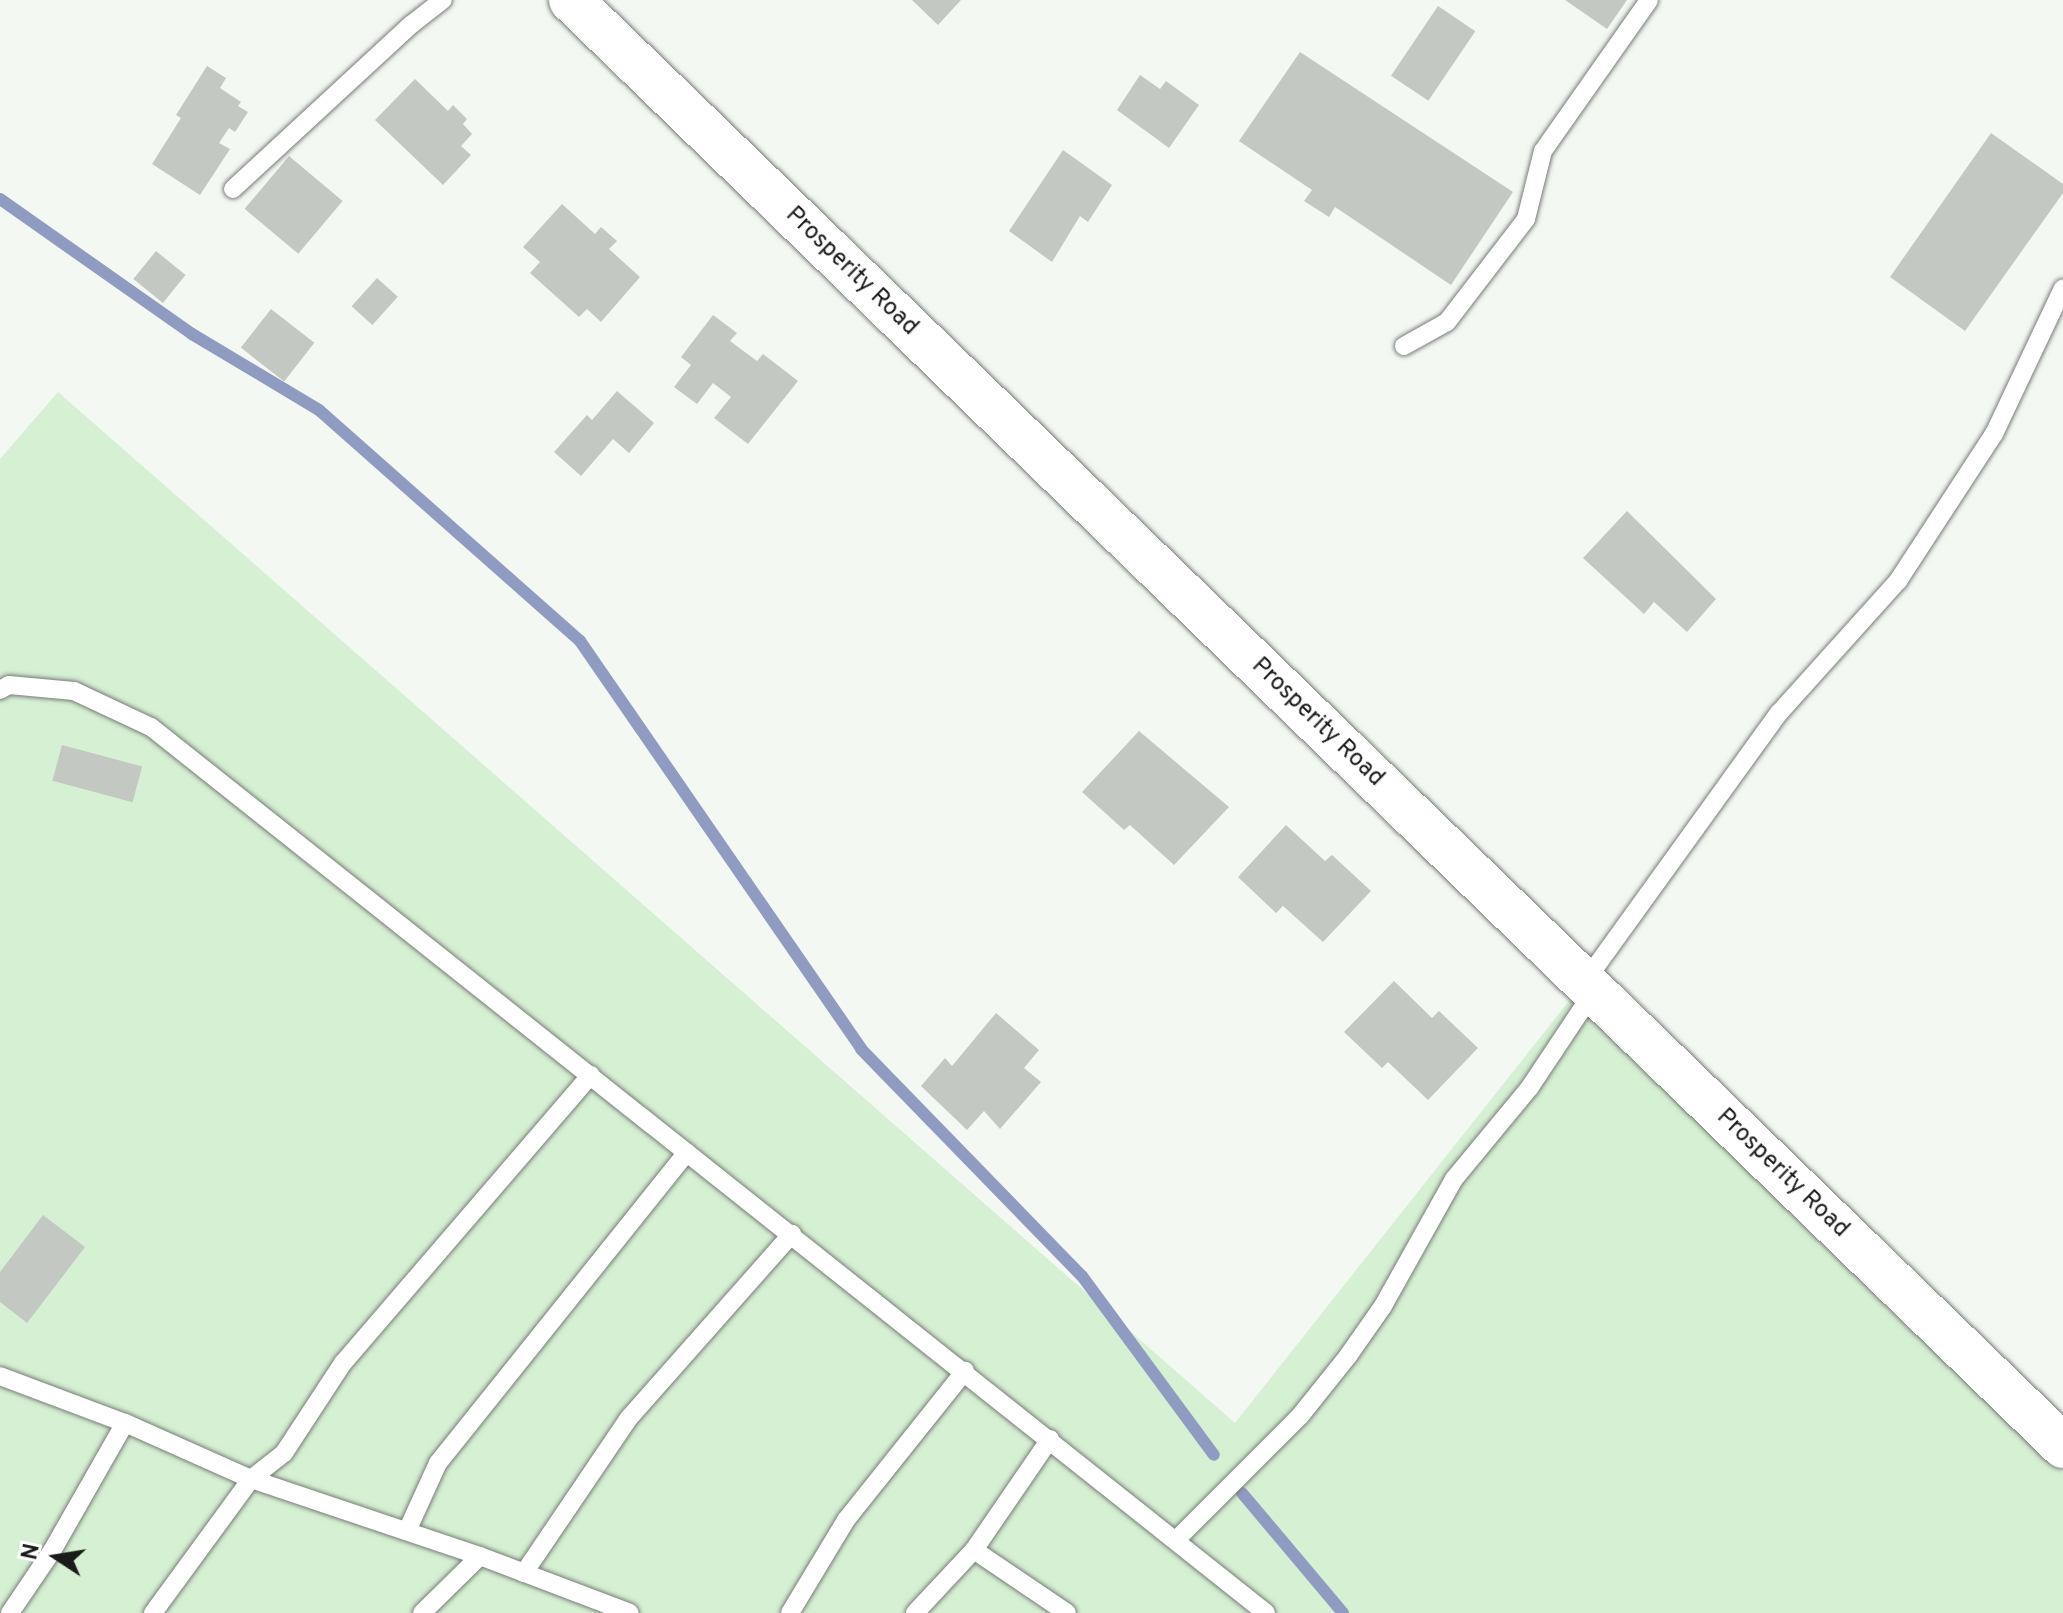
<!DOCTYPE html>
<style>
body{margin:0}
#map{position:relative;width:2063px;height:1613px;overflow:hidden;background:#f3f8f3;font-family:Overpass,sans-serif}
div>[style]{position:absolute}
.green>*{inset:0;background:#d5f0d2}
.stream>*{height:12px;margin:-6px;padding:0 6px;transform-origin:6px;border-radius:6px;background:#909bc1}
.building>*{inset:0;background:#c3c8c3;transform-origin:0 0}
.roads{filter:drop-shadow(0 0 2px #787c78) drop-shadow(0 0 2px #787c78)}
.service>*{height:18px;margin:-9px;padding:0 9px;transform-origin:9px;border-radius:9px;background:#fff}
.tertiary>*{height:44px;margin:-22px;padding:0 22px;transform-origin:22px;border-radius:22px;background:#fff}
span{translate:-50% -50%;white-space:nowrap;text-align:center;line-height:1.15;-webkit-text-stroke:6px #fff;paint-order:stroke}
.street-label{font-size:24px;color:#1a1c1a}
.north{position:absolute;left:16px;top:1517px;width:80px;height:80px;-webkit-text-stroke:6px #fff;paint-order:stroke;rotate:282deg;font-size:22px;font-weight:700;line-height:32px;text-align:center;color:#1a1c1a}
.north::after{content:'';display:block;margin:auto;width:28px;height:36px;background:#1a1c1a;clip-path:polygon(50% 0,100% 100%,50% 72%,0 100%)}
</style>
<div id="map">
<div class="green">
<i style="clip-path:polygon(58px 392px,1235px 1423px,1572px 997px,2063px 1473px,2063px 1613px,0 1613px,0 459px)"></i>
</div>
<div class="stream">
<i style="left:0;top:199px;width:235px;rotate:35.1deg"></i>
<i style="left:192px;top:334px;width:148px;rotate:30.9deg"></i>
<i style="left:319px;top:410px;width:349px;rotate:41.5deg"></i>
<i style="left:580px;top:641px;width:495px;rotate:55.4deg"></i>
<i style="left:861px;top:1049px;width:317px;rotate:45.8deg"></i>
<i style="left:1082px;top:1276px;width:222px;rotate:53.6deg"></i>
<i style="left:1242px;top:1493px;width:157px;rotate:49.9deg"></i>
</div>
<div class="building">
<i style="clip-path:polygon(912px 0,961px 0,938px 25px)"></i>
<i style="clip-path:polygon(1565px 0,1627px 0,1607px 29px)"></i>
<i style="left:1438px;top:6px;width:45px;height:84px;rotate:34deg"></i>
<i style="clip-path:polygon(1300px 52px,1513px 192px,1451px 285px,1335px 207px,1329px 217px,1304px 201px,1312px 190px,1239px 141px)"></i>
<i style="clip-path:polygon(207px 66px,226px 78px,220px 88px,241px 102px,238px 106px,248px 112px,235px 132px,229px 128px,219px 143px,230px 149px,200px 195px,152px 164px,181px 118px,176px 115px)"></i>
<i style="clip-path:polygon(1140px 75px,1160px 89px,1166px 81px,1199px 105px,1169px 148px,1117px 110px)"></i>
<i style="clip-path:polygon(415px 79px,448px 111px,453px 105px,467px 119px,463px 124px,472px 134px,461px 146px,471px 155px,443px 185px,375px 120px)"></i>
<i style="clip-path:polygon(1991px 133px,2063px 184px,2063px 193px,1965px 331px,1890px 277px)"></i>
<i style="clip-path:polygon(1063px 150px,1112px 185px,1088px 222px,1080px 216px,1052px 262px,1009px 231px)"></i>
<i style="left:289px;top:156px;width:70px;height:69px;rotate:40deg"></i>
<i style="clip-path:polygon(562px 204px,595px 234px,601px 227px,617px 241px,609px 249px,640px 277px,601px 322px,587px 309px,579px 317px,530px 273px,540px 262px,523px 247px)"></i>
<i style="left:156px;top:251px;width:38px;height:36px;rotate:39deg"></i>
<i style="left:377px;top:278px;width:28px;height:38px;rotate:42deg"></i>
<i style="left:271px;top:309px;width:55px;height:49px;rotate:38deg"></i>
<i style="clip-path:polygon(713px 315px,737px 333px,730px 341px,757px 361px,763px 354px,798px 381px,748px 444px,714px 418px,731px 397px,713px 383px,697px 404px,674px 387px,691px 365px,681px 357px)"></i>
<i style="clip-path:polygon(617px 391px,654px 423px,629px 453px,613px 439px,581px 476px,554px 452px,587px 415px,592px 420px)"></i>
<i style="clip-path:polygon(1627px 511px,1716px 599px,1687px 632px,1654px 602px,1644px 614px,1583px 558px)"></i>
<i style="clip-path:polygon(1139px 731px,1229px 807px,1174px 865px,1130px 825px,1124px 830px,1082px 792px)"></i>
<i style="left:62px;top:745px;width:83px;height:37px;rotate:15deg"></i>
<i style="clip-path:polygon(1286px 825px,1325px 861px,1332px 855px,1371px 891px,1323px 942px,1283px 906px,1276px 913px,1238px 877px)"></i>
<i style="clip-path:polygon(1394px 981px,1432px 1018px,1439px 1011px,1478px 1048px,1428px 1100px,1388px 1062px,1382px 1068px,1344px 1032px)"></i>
<i style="clip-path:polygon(996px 1013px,1039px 1050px,1024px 1068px,1041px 1082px,1000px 1129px,984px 1111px,967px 1130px,921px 1086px,945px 1058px,952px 1066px)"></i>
<i style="clip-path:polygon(43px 1215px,85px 1247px,27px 1323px,0 1302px,0 1272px)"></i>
</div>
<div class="roads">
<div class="service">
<i style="left:233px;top:189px;width:243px;rotate:-42.7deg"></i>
<i style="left:412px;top:24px;width:39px;rotate:-38deg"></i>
<i style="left:1404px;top:346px;width:49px;rotate:-29.2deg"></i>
<i style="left:1447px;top:322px;width:130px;rotate:-52.5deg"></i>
<i style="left:1526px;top:219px;width:70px;rotate:-76deg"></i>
<i style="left:1543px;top:151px;width:184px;rotate:-54.9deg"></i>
<i style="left:0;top:690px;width:10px;rotate:-29deg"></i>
<i style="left:9px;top:685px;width:65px;rotate:5.3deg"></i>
<i style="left:74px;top:691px;width:85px;rotate:25.1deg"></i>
<i style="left:151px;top:727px;width:1424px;rotate:38.47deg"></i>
<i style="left:1584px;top:983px;width:333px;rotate:-54.2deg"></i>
<i style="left:1779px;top:713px;width:178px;rotate:-48deg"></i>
<i style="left:1898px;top:581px;width:176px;rotate:-56.9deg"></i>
<i style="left:1994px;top:434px;width:161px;rotate:-64.7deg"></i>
<i style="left:0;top:1376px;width:134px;rotate:20.6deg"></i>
<i style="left:125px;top:1423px;width:138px;rotate:24deg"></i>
<i style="left:251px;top:1479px;width:242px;rotate:18.6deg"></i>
<i style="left:480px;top:1556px;width:160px;rotate:20.8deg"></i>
<i style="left:1050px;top:1439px;width:135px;rotate:124.4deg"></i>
<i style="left:974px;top:1550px;width:112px;rotate:34.1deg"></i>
<i style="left:407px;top:1531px;width:75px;rotate:-65.5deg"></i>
<i style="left:438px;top:1463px;width:398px;rotate:-51.3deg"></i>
<i style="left:1177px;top:1539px;width:174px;rotate:-45deg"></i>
<i style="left:1300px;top:1416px;width:77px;rotate:-51.3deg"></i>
<i style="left:1348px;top:1356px;width:61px;rotate:-55deg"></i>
<i style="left:1383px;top:1306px;width:145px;rotate:-60.8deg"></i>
<i style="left:1454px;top:1179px;width:119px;rotate:-50.4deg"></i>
<i style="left:1530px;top:1087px;width:115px;rotate:-56.3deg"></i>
<i style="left:524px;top:1573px;width:187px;rotate:-55.9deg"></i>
<i style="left:629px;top:1418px;width:246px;rotate:-48.5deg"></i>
<i style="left:10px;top:1613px;width:75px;rotate:-55.9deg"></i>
<i style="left:52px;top:1551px;width:147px;rotate:-60.3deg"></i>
<i style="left:153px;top:1613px;width:166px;rotate:-53.8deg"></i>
<i style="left:251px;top:1479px;width:42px;rotate:-38.2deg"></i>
<i style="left:284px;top:1453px;width:108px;rotate:-56.8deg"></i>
<i style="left:343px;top:1363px;width:380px;rotate:-49.3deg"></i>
<i style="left:422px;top:1613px;width:81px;rotate:-44.5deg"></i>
<i style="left:790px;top:1613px;width:109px;rotate:-58.9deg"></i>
<i style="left:846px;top:1520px;width:191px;rotate:-51.4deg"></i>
<i style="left:915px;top:1613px;width:86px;rotate:-46.9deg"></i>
</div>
<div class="tertiary">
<i style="left:571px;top:0;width:2078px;rotate:44.1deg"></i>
</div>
</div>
<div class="street-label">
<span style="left:851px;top:272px;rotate:44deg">Prosperity Road</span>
<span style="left:1317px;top:723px;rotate:44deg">Prosperity Road</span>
<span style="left:1782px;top:1174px;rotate:44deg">Prosperity Road</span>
</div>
<div class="north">N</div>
</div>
